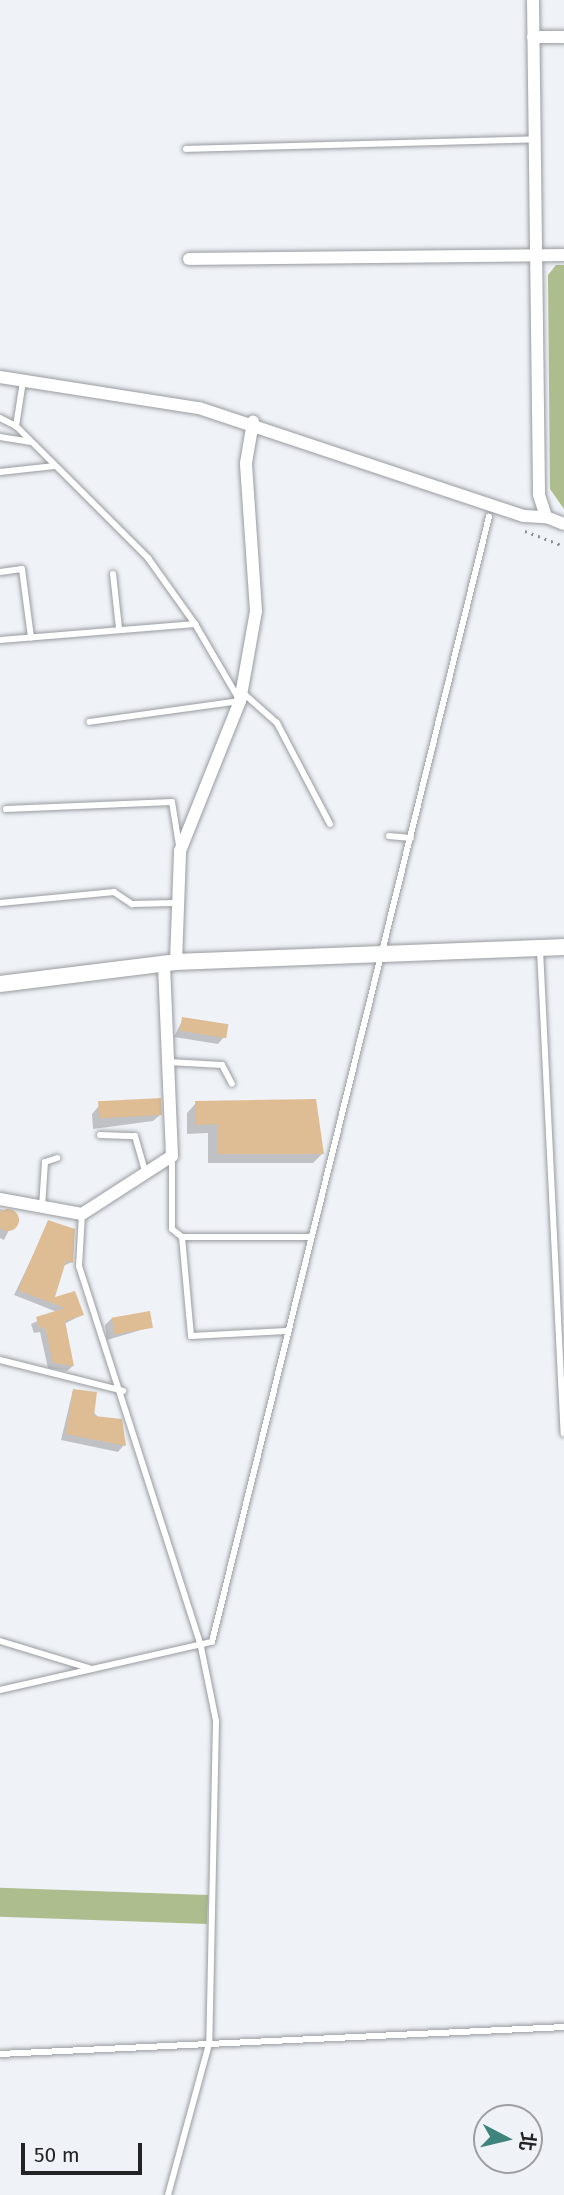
<!DOCTYPE html>
<meta charset="utf-8">
<style>
body{margin:0}
#map{position:relative;width:564px;height:2195px;overflow:hidden;background:#eff2f7;font-family:"Fira Sans","Noto Sans TC",sans-serif}
div>[style]{position:absolute}
.forest>*{inset:0;background:#aebd8d;transform-origin:0 0}
.shadow>*{inset:0;background:#0003}
.building>*{inset:0;background:#dfbd94;transform-origin:0 0}
.round{border-radius:50%}
.path>*{height:2.5px;margin-top:-1.25px;transform-origin:0;background:repeating-linear-gradient(90deg,#8c8e91 0 2px,transparent 0 7px)}
.roads{filter:drop-shadow(0 0 2px #989b9f) drop-shadow(0 0 2px #989b9f)}
.service>*{height:6px;margin:-3px;padding:0 3px;transform-origin:3px;border-radius:3px;background:#fff}
.minor>*{height:12px;margin:-6px;padding:0 6px;transform-origin:6px;border-radius:6px;background:#fff}
.tertiary>*{height:16px;margin:-8px;padding:0 8px;transform-origin:8px;border-radius:8px;background:#fff}
span{translate:-50% -50%;white-space:nowrap;text-align:center;line-height:1.15;-webkit-text-stroke:7px #eff2f7;paint-order:stroke}
.north{position:absolute;left:473px;top:2104px;width:70px;height:70px;box-sizing:border-box;background:#eff2f7;border:2px solid #9d9fa3;border-radius:50%;rotate:97deg;font-size:19px;font-weight:700;line-height:28px;text-align:center;color:#222325}
.north::after{content:'';display:block;margin:auto;width:24px;height:32px;background:#3e847c;clip-path:polygon(50% 0,100% 100%,50% 72%,0 100%)}
.scale{position:absolute;left:21px;top:2143px;width:121px;height:32px;box-sizing:border-box;border:4px solid #222325;border-top:0;padding-left:9px;font-size:21px;line-height:24px;white-space:nowrap;color:#222325;-webkit-text-stroke:5px #eff2f7;paint-order:stroke}
</style>
<div id="map">
<div class="forest">
<i style="clip-path:polygon(556px 265px,564px 265px,564px 509px,550px 489px,548px 275px)"></i>
<i style="left:208px;top:1895px;width:29px;height:208px;rotate:92deg"></i>
</div>
<div class="shadow">
<i style="clip-path:polygon(183px 1019px,224px 1037px,218px 1044px,174px 1037px)"></i>
<i style="clip-path:polygon(196px 1103px,322px 1154px,313px 1163px,208px 1163px,208px 1133px,187px 1134px,187px 1113px)"></i>
<i style="clip-path:polygon(98px 1107px,160px 1115px,153px 1121px,93px 1129px,92px 1114px)"></i>
<i style="clip-path:polygon(0 1209px,17px 1214px,4px 1240px,0 1238px)"></i>
<i style="clip-path:polygon(49px 1222px,72px 1262px,63px 1266px,52px 1300px,82px 1315px,64px 1324px,73px 1366px,67px 1371px,48px 1368px,40px 1332px,34px 1333px,31px 1324px,57px 1312px,14px 1295px)"></i>
<i style="clip-path:polygon(111px 1319px,151px 1327px,107px 1340px,105px 1325px)"></i>
<i style="clip-path:polygon(73px 1390px,124px 1445px,118px 1452px,61px 1440px)"></i>
</div>
<div class="building">
<i style="left:182px;top:1017px;width:47px;height:14px;rotate:9deg"></i>
<i style="left:161px;top:1098px;width:17px;height:63px;rotate:87deg"></i>
<i style="clip-path:polygon(316px 1099px,324px 1154px,217px 1154px,217px 1124px,196px 1125px,195px 1101px)"></i>
<i class="round" style="left:-3px;top:1209px;width:22px;height:22px"></i>
<i style="clip-path:polygon(48px 1220px,75px 1229px,73px 1263px,66px 1261px,55px 1297px,75px 1291px,84px 1315px,65px 1321px,74px 1366px,53px 1363px,45px 1327px,40px 1329px,36px 1317px,65px 1308px,18px 1290px)"></i>
<i style="left:150px;top:1311px;width:17px;height:39px;rotate:80deg"></i>
<i style="clip-path:polygon(73px 1389px,97px 1392px,94px 1416px,122px 1419px,126px 1446px,66px 1434px)"></i>
</div>
<div class="path">
<i style="left:525px;top:531px;width:42px;rotate:21deg"></i>
</div>
<div class="roads">
<div class="service">
<i style="left:186px;top:149px;width:349px;rotate:-1.6deg"></i>
<i style="left:23px;top:381px;width:46px;rotate:98.8deg"></i>
<i style="left:16px;top:426px;width:187px;rotate:45deg"></i>
<i style="left:148px;top:558px;width:81px;rotate:54.5deg"></i>
<i style="left:0;top:418px;width:18px;rotate:27deg"></i>
<i style="left:0;top:437px;width:30px;rotate:9deg"></i>
<i style="left:0;top:472px;width:55px;rotate:-6.2deg"></i>
<i style="left:0;top:572px;width:22px;rotate:-8deg"></i>
<i style="left:22px;top:569px;width:69px;rotate:82.5deg"></i>
<i style="left:113px;top:574px;width:54px;rotate:83.7deg"></i>
<i style="left:0;top:640px;width:196px;rotate:-4.7deg"></i>
<i style="left:195px;top:624px;width:89px;rotate:59.7deg"></i>
<i style="left:240px;top:701px;width:152px;rotate:172.1deg"></i>
<i style="left:242px;top:692px;width:47px;rotate:41.5deg"></i>
<i style="left:277px;top:723px;width:114px;rotate:62.3deg"></i>
<i style="left:6px;top:809px;width:166px;rotate:-2.4deg"></i>
<i style="left:172px;top:802px;width:44px;rotate:80.8deg"></i>
<i style="left:389px;top:836px;width:22px;rotate:5deg"></i>
<i style="left:0;top:903px;width:115px;rotate:-5.5deg"></i>
<i style="left:114px;top:892px;width:22px;rotate:34deg"></i>
<i style="left:132px;top:904px;width:43px;rotate:-1.3deg"></i>
<i style="left:540px;top:950px;width:484px;rotate:87.2deg"></i>
<i style="left:168px;top:1062px;width:54px;rotate:3.2deg"></i>
<i style="left:222px;top:1065px;width:21px;rotate:62deg"></i>
<i style="left:100px;top:1135px;width:35px;rotate:2deg"></i>
<i style="left:135px;top:1136px;width:37px;rotate:74deg"></i>
<i style="left:172px;top:1158px;width:71px;rotate:90deg"></i>
<i style="left:172px;top:1229px;width:13px;rotate:39deg"></i>
<i style="left:182px;top:1237px;width:99px;rotate:84.8deg"></i>
<i style="left:191px;top:1336px;width:95px;rotate:-3deg"></i>
<i style="left:42px;top:1207px;width:45px;rotate:-86.2deg"></i>
<i style="left:45px;top:1162px;width:13px;rotate:-18deg"></i>
<i style="left:82px;top:1214px;width:52px;rotate:93.3deg"></i>
<i style="left:79px;top:1266px;width:400px;rotate:72.2deg"></i>
<i style="left:201px;top:1647px;width:76px;rotate:78.5deg"></i>
<i style="left:216px;top:1721px;width:323px;rotate:91.2deg"></i>
<i style="left:209px;top:2044px;width:156px;rotate:105.2deg"></i>
<i style="left:182px;top:1237px;width:128px"></i>
<i style="left:0;top:1360px;width:127px;rotate:14.1deg"></i>
<i style="left:0;top:1641px;width:93px;rotate:16.9deg"></i>
<i style="left:0;top:1690px;width:217px;rotate:-12.8deg"></i>
<i style="left:212px;top:1642px;width:1159px;rotate:-76.17deg"></i>
<i style="left:0;top:2054px;width:565px;rotate:-2.74deg"></i>
</div>
<div class="minor">
<i style="left:533px;top:0;width:495px;rotate:89.3deg"></i>
<i style="left:539px;top:495px;width:23px;rotate:72deg"></i>
<i style="left:546px;top:517px;width:19px;rotate:21deg"></i>
<i style="left:533px;top:37px;width:31px"></i>
<i style="left:189px;top:259px;width:375px;rotate:-0.6deg"></i>
<i style="left:0;top:377px;width:201px;rotate:8.9deg"></i>
<i style="left:199px;top:408px;width:342px;rotate:18.4deg"></i>
<i style="left:524px;top:516px;width:22px;rotate:3deg"></i>
<i style="left:176px;top:962px;width:111px;rotate:-87.9deg"></i>
<i style="left:180px;top:851px;width:162px;rotate:-68.2deg"></i>
<i style="left:240px;top:701px;width:91px;rotate:-79.9deg"></i>
<i style="left:256px;top:611px;width:148px;rotate:-93.9deg"></i>
<i style="left:246px;top:463px;width:42px;rotate:-80.3deg"></i>
<i style="left:0;top:1199px;width:83px;rotate:10.4deg"></i>
<i style="left:82px;top:1214px;width:107px;rotate:-32.8deg"></i>
<i style="left:172px;top:1156px;width:193px;rotate:-92.4deg"></i>
</div>
<div class="tertiary">
<i style="left:0;top:984px;width:177px;rotate:-7.1deg"></i>
<i style="left:176px;top:962px;width:388px;rotate:-2.2deg"></i>
</div>
</div>
<div class="north">北</div>
<div class="scale">50 m</div>
</div>
